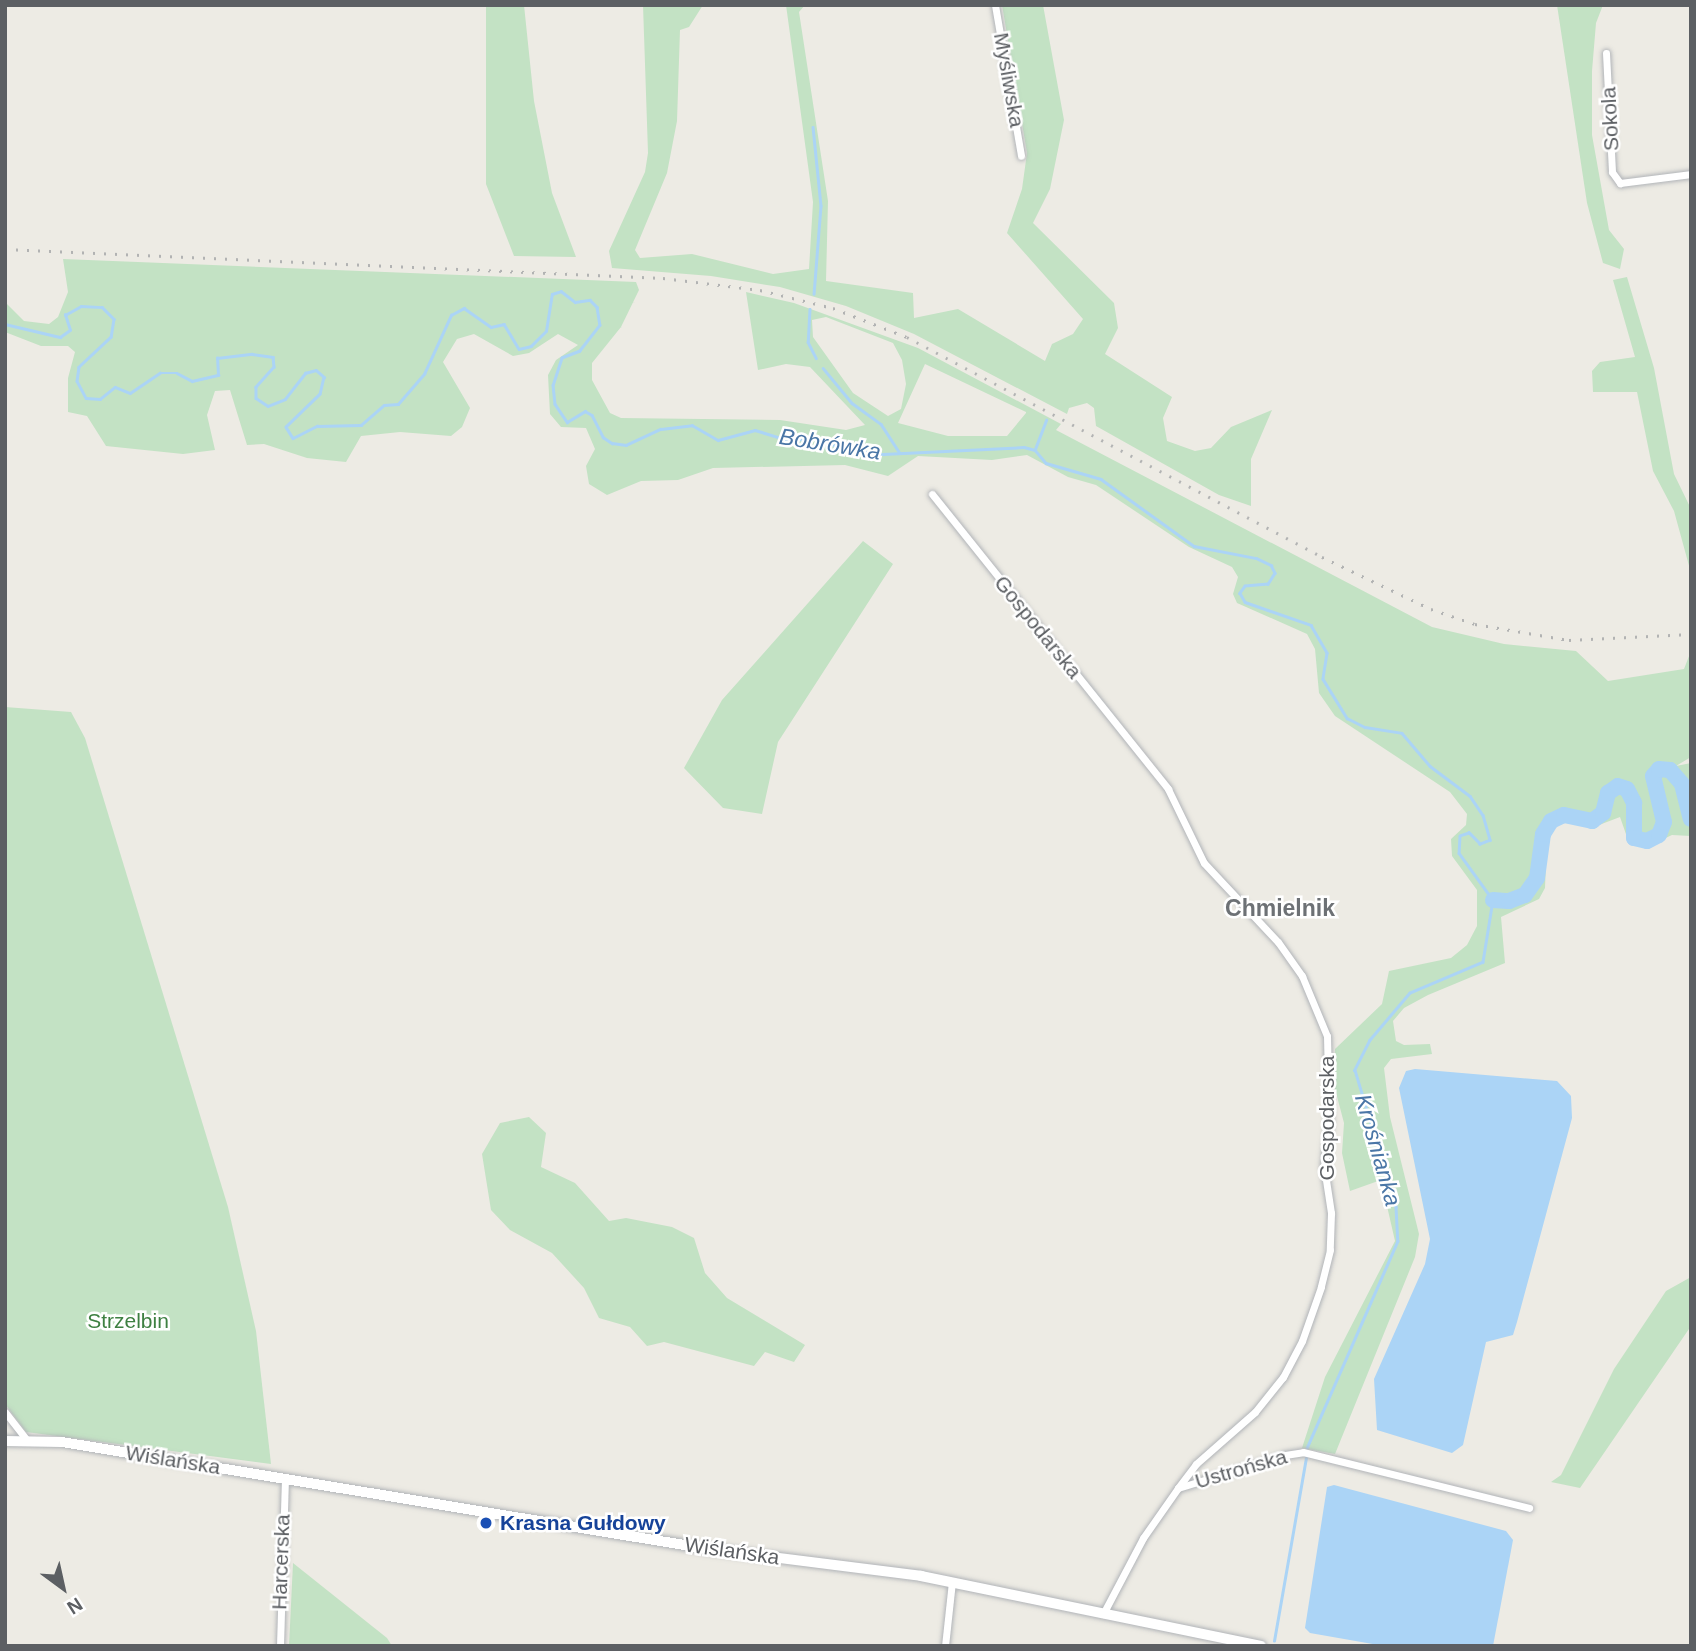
<!DOCTYPE html>
<meta charset="utf-8">
<style>
body{margin:0}
#map{position:relative;width:1696px;height:1651px;overflow:hidden;background:#edebe4;font-family:Arial,sans-serif}
div>[style]{position:absolute}
.green>*{inset:0;background:#c3e2c4}
.water>*{inset:0;background:#abd4f6}
.stream>*{height:2.5px;margin:-1.25px;padding:0 1.25px;transform-origin:1.25px;border-radius:1.25px;background:#abd4f6}
.river>*{height:16px;margin:-8px;padding:0 8px;transform-origin:8px;border-radius:8px;background:#abd4f6}
.roads{filter:drop-shadow(0 0 2px #b1b4b8) drop-shadow(0 0 2px #b1b4b8)}
.street>*{height:7px;margin:-3.5px;padding:0 3.5px;transform-origin:3.5px;border-radius:3.5px;background:#fff}
.secondary>*{height:10px;margin:-5px;padding:0 5px;transform-origin:5px;border-radius:5px;background:#fff}
.rail>*{height:2.5px;margin-top:-1.25px;transform-origin:0;background:repeating-linear-gradient(90deg,#b2b3b3 0 2px,transparent 0 11px)}
.dots>*{width:19px;height:19px;translate:-50% -50%;box-sizing:border-box;border:4px solid #fff;border-radius:50%}
span{translate:-50% -50%;white-space:nowrap;text-align:center;line-height:1.15;-webkit-text-stroke:5px #fff;paint-order:stroke}
.street-label{font-size:21px;color:#5c5f63}
.park-label{font-size:21px;color:#3e8042}
.transit-label{font-size:21px;color:#164399;font-weight:700}
.left{translate:0 -50%;text-align:left}
.water-label{font-size:23px;color:#4a76a6;font-style:italic}
.neighbourhood-label{font-size:23px;color:#6d7175;font-weight:700}
.frame{position:absolute;inset:0;border:7px solid #5c5f63;pointer-events:none}
.north{position:absolute;left:28px;top:1553px;width:70px;height:70px;-webkit-text-stroke:5px #fff;paint-order:stroke;rotate:147deg;font-size:19px;font-weight:700;line-height:28px;text-align:center;color:#5c5f63}
.north::after{content:'';display:block;margin:auto;width:24px;height:32px;background:#5c5f63;clip-path:polygon(50% 0,100% 100%,50% 72%,0 100%)}
</style>
<div id="map">
<div class="green">
<i style="clip-path:polygon(486px 5px,524px 5px,534px 101px,552px 193px,576px 257px,514px 256px,486px 184px)"></i>
<i style="clip-path:polygon(643px 5px,703px 5px,689px 27px,680px 30px,677px 121px,667px 173px,635px 250px,640px 258px,692px 254px,773px 274px,809px 269px,813px 202px,786px 5px,805px 5px,799px 12px,828px 201px,826px 281px,913px 293px,914px 318px,958px 309px,1045px 361px,1052px 344px,1073px 334px,1083px 319px,1007px 233px,1022px 189px,1027px 153px,1002px 5px,1043px 5px,1064px 120px,1050px 189px,1033px 223px,1114px 303px,1118px 328px,1105px 354px,1172px 397px,1163px 418px,1167px 441px,1195px 451px,1211px 448px,1231px 427px,1272px 410px,1251px 459px,1251px 506px,1219px 495px,1096px 426px,1094px 408px,1087px 403px,1069px 408px,1067px 414px,914px 334px,846px 306px,780px 287px,711px 276px,612px 268px,609px 251px,645px 172px,648px 153px)"></i>
<i style="clip-path:polygon(1557px 5px,1603px 5px,1596px 23px,1592px 71px,1592px 135px,1609px 230px,1624px 249px,1620px 269px,1603px 263px,1587px 203px)"></i>
<i style="clip-path:polygon(evenodd,63px 259px,636px 282px,639px 290px,621px 327px,592px 363px,592px 380px,610px 413px,621px 418px,780px 420px,846px 430px,865px 425px,810px 367px,786px 364px,758px 370px,746px 292px,794px 303px,918px 348px,1061px 424px,1056px 430px,1432px 627px,1504px 644px,1576px 651px,1608px 681px,1684px 669px,1691px 651px,1691px 757px,1676px 766px,1691px 763px,1691px 836px,1672px 835px,1644px 848px,1627px 837px,1620px 817px,1599px 825px,1565px 820px,1555px 825px,1547px 835px,1545px 888px,1539px 899px,1501px 917px,1505px 963px,1428px 995px,1404px 1008px,1393px 1021px,1396px 1041px,1404px 1045px,1430px 1044px,1432px 1054px,1391px 1059px,1384px 1068px,1390px 1117px,1419px 1234px,1415px 1257px,1335px 1454px,1302px 1448px,1325px 1377px,1395px 1241px,1381px 1180px,1350px 1191px,1342px 1153px,1344px 1123px,1334px 1085px,1335px 1049px,1382px 1004px,1389px 971px,1451px 958px,1467px 945px,1477px 926px,1477px 890px,1452px 856px,1451px 839px,1466px 825px,1467px 814px,1450px 792px,1335px 716px,1319px 693px,1315px 649px,1307px 634px,1237px 603px,1233px 594px,1238px 577px,1232px 567px,1189px 547px,1096px 485px,1068px 477px,1027px 455px,992px 460px,918px 456px,888px 476px,845px 465px,713px 468px,678px 480px,641px 481px,607px 495px,589px 484px,586px 466px,595px 449px,586px 428px,561px 427px,550px 414px,548px 375px,556px 360px,578px 345px,558px 334px,529px 353px,513px 356px,474px 334px,457px 339px,443px 362px,470px 408px,462px 427px,451px 436px,400px 432px,361px 436px,346px 462px,307px 458px,264px 444px,247px 445px,230px 390px,215px 391px,207px 415px,215px 450px,183px 454px,106px 446px,87px 416px,68px 412px,68px 378px,75px 352px,68px 346px,41px 346px,5px 332px,5px 302px,24px 321px,49px 324px,58px 317px,68px 292px,63px 259px,826px 317px,893px 343px,902px 360px,906px 384px,901px 409px,888px 416px,853px 393px,813px 337px,812px 320px,826px 317px,63px 259px,925px 364px,1026px 412px,1026px 413px,1007px 436px,948px 436px,898px 423px,925px 364px)"></i>
<i style="clip-path:polygon(1627px 277px,1654px 368px,1674px 474px,1691px 509px,1691px 573px,1674px 511px,1653px 471px,1637px 392px,1593px 392px,1592px 371px,1600px 362px,1635px 357px,1613px 280px)"></i>
<i style="clip-path:polygon(863px 541px,893px 564px,778px 742px,762px 814px,723px 808px,684px 768px,722px 700px)"></i>
<i style="clip-path:polygon(5px 707px,71px 712px,85px 738px,228px 1207px,256px 1331px,271px 1464px,26px 1432px,5px 1404px)"></i>
<i style="clip-path:polygon(529px 1117px,546px 1133px,541px 1167px,575px 1183px,609px 1221px,626px 1218px,672px 1227px,694px 1238px,705px 1273px,727px 1298px,805px 1345px,794px 1362px,765px 1352px,754px 1366px,664px 1342px,647px 1346px,630px 1327px,599px 1318px,584px 1288px,552px 1253px,510px 1230px,491px 1210px,482px 1154px,500px 1123px)"></i>
<i style="clip-path:polygon(1691px 1277px,1691px 1326px,1580px 1488px,1551px 1482px,1561px 1475px,1614px 1369px,1666px 1291px)"></i>
<i style="clip-path:polygon(293px 1563px,387px 1638px,392px 1646px,289px 1646px)"></i>
</div>
<div class="water">
<i style="clip-path:polygon(1415px 1069px,1557px 1081px,1571px 1096px,1572px 1118px,1517px 1322px,1513px 1335px,1486px 1342px,1463px 1445px,1452px 1453px,1377px 1430px,1374px 1379px,1425px 1264px,1430px 1239px,1399px 1088px,1406px 1071px)"></i>
<i style="clip-path:polygon(1334px 1485px,1506px 1531px,1513px 1540px,1493px 1646px,1384px 1646px,1310px 1633px,1305px 1628px,1327px 1487px)"></i>
</div>
<div class="stream">
<i style="left:813px;top:127px;width:79px;rotate:84.2deg"></i>
<i style="left:821px;top:206px;width:88px;rotate:94.5deg"></i>
<i style="left:810px;top:309px;width:33px;rotate:93deg"></i>
<i style="left:808px;top:342px;width:18px;rotate:63deg"></i>
<i style="left:5px;top:324px;width:57px;rotate:13.3deg"></i>
<i style="left:60px;top:337px;width:12px;rotate:-35deg"></i>
<i style="left:70px;top:330px;width:16px;rotate:-108deg"></i>
<i style="left:65px;top:315px;width:18px;rotate:-29deg"></i>
<i style="left:81px;top:306px;width:21px;rotate:3deg"></i>
<i style="left:102px;top:307px;width:17px;rotate:45deg"></i>
<i style="left:114px;top:319px;width:18px;rotate:99deg"></i>
<i style="left:111px;top:337px;width:44px;rotate:136.8deg"></i>
<i style="left:79px;top:367px;width:14px;rotate:98deg"></i>
<i style="left:77px;top:381px;width:19px;rotate:62deg"></i>
<i style="left:86px;top:398px;width:14px;rotate:4deg"></i>
<i style="left:100px;top:399px;width:19px;rotate:-39deg"></i>
<i style="left:115px;top:387px;width:16px;rotate:22deg"></i>
<i style="left:130px;top:393px;width:36px;rotate:-34deg"></i>
<i style="left:160px;top:373px;width:17px"></i>
<i style="left:177px;top:373px;width:17px;rotate:28deg"></i>
<i style="left:192px;top:381px;width:27px;rotate:-13deg"></i>
<i style="left:218px;top:375px;width:17px;rotate:-93deg"></i>
<i style="left:217px;top:358px;width:35px;rotate:-7deg"></i>
<i style="left:252px;top:354px;width:21px;rotate:8deg"></i>
<i style="left:273px;top:357px;width:10px;rotate:84deg"></i>
<i style="left:274px;top:367px;width:27px;rotate:132deg"></i>
<i style="left:256px;top:387px;width:11px;rotate:90deg"></i>
<i style="left:256px;top:398px;width:14px;rotate:34deg"></i>
<i style="left:268px;top:406px;width:18px;rotate:-22deg"></i>
<i style="left:285px;top:399px;width:33px;rotate:-52deg"></i>
<i style="left:305px;top:373px;width:11px;rotate:-15deg"></i>
<i style="left:316px;top:370px;width:11px;rotate:41deg"></i>
<i style="left:324px;top:377px;width:17px;rotate:103deg"></i>
<i style="left:320px;top:394px;width:47px;rotate:135.9deg"></i>
<i style="left:286px;top:427px;width:13px;rotate:58deg"></i>
<i style="left:293px;top:438px;width:27px;rotate:-27deg"></i>
<i style="left:317px;top:426px;width:44px;rotate:-1.3deg"></i>
<i style="left:361px;top:425px;width:30px;rotate:-41deg"></i>
<i style="left:384px;top:405px;width:14px;rotate:-4deg"></i>
<i style="left:398px;top:404px;width:40px;rotate:-49deg"></i>
<i style="left:424px;top:374px;width:65px;rotate:-65.4deg"></i>
<i style="left:451px;top:315px;width:15px;rotate:-28deg"></i>
<i style="left:464px;top:308px;width:33px;rotate:35deg"></i>
<i style="left:491px;top:327px;width:13px;rotate:-13deg"></i>
<i style="left:504px;top:324px;width:29px;rotate:59deg"></i>
<i style="left:519px;top:349px;width:12px;rotate:-14deg"></i>
<i style="left:531px;top:346px;width:21px;rotate:-45deg"></i>
<i style="left:546px;top:331px;width:37px;rotate:-81deg"></i>
<i style="left:552px;top:294px;width:9px;rotate:-18deg"></i>
<i style="left:561px;top:291px;width:18px;rotate:38deg"></i>
<i style="left:575px;top:302px;width:15px;rotate:-8deg"></i>
<i style="left:590px;top:300px;width:10px;rotate:45deg"></i>
<i style="left:597px;top:307px;width:18px;rotate:81deg"></i>
<i style="left:600px;top:325px;width:33px;rotate:128deg"></i>
<i style="left:580px;top:351px;width:19px;rotate:159deg"></i>
<i style="left:562px;top:358px;width:28px;rotate:108deg"></i>
<i style="left:553px;top:385px;width:19px;rotate:84deg"></i>
<i style="left:555px;top:404px;width:22px;rotate:56deg"></i>
<i style="left:567px;top:422px;width:21px;rotate:-31deg"></i>
<i style="left:585px;top:411px;width:8px;rotate:30deg"></i>
<i style="left:592px;top:415px;width:25px;rotate:63deg"></i>
<i style="left:603px;top:437px;width:11px;rotate:34deg"></i>
<i style="left:612px;top:443px;width:14px;rotate:8deg"></i>
<i style="left:626px;top:445px;width:38px;rotate:-25deg"></i>
<i style="left:661px;top:429px;width:31px;rotate:-7deg"></i>
<i style="left:692px;top:425px;width:30px;rotate:30deg"></i>
<i style="left:718px;top:440px;width:38px;rotate:-15deg"></i>
<i style="left:755px;top:430px;width:34px;rotate:17deg"></i>
<i style="left:787px;top:440px;width:35px;rotate:-3deg"></i>
<i style="left:822px;top:438px;width:17px;rotate:31deg"></i>
<i style="left:837px;top:447px;width:47px;rotate:8.7deg"></i>
<i style="left:883px;top:454px;width:141px;rotate:-2.8deg"></i>
<i style="left:1024px;top:447px;width:11px;rotate:15deg"></i>
<i style="left:1035px;top:450px;width:17px;rotate:50deg"></i>
<i style="left:1046px;top:463px;width:57px;rotate:16.2deg"></i>
<i style="left:1101px;top:479px;width:115px;rotate:35.8deg"></i>
<i style="left:1194px;top:546px;width:63px;rotate:11deg"></i>
<i style="left:1256px;top:558px;width:17px;rotate:25deg"></i>
<i style="left:1271px;top:565px;width:9px;rotate:63deg"></i>
<i style="left:1275px;top:573px;width:13px;rotate:122deg"></i>
<i style="left:1268px;top:584px;width:23px;rotate:175deg"></i>
<i style="left:1245px;top:586px;width:9px;rotate:126deg"></i>
<i style="left:1240px;top:593px;width:10px;rotate:61deg"></i>
<i style="left:1245px;top:602px;width:70px;rotate:19.2deg"></i>
<i style="left:1311px;top:625px;width:32px;rotate:60deg"></i>
<i style="left:1327px;top:653px;width:26px;rotate:99deg"></i>
<i style="left:1323px;top:679px;width:46px;rotate:58.4deg"></i>
<i style="left:1347px;top:718px;width:20px;rotate:27deg"></i>
<i style="left:1365px;top:727px;width:37px;rotate:9deg"></i>
<i style="left:1402px;top:733px;width:43px;rotate:49.7deg"></i>
<i style="left:1430px;top:766px;width:50px;rotate:36.9deg"></i>
<i style="left:1470px;top:796px;width:23px;rotate:56deg"></i>
<i style="left:1483px;top:815px;width:26px;rotate:74deg"></i>
<i style="left:1490px;top:840px;width:11px;rotate:158deg"></i>
<i style="left:1480px;top:844px;width:16px;rotate:-135deg"></i>
<i style="left:1469px;top:833px;width:9px;rotate:162deg"></i>
<i style="left:1460px;top:836px;width:17px;rotate:93deg"></i>
<i style="left:1459px;top:853px;width:58px;rotate:54.1deg"></i>
<i style="left:1493px;top:900px;width:63px;rotate:99.2deg"></i>
<i style="left:1483px;top:962px;width:79px;rotate:157deg"></i>
<i style="left:1410px;top:993px;width:62px;rotate:130.4deg"></i>
<i style="left:1370px;top:1040px;width:34px;rotate:117deg"></i>
<i style="left:1355px;top:1070px;width:143px;rotate:73.3deg"></i>
<i style="left:1396px;top:1207px;width:34px;rotate:87deg"></i>
<i style="left:1398px;top:1241px;width:226px;rotate:113.7deg"></i>
<i style="left:823px;top:368px;width:45px;rotate:50.4deg"></i>
<i style="left:852px;top:403px;width:36px;rotate:36deg"></i>
<i style="left:881px;top:424px;width:33px;rotate:57deg"></i>
<i style="left:1035px;top:449px;width:31px;rotate:-69deg"></i>
<i style="left:1274px;top:1641px;width:186px;rotate:-80.1deg"></i>
</div>
<div class="river">
<i style="left:1493px;top:900px;width:16px;rotate:4deg"></i>
<i style="left:1509px;top:901px;width:17px;rotate:-21deg"></i>
<i style="left:1525px;top:895px;width:21px;rotate:-55deg"></i>
<i style="left:1537px;top:878px;width:44px;rotate:-82.2deg"></i>
<i style="left:1543px;top:834px;width:15px;rotate:-58deg"></i>
<i style="left:1551px;top:821px;width:14px;rotate:-25deg"></i>
<i style="left:1564px;top:815px;width:29px;rotate:12deg"></i>
<i style="left:1592px;top:821px;width:14px;rotate:-36deg"></i>
<i style="left:1603px;top:813px;width:21px;rotate:-76deg"></i>
<i style="left:1608px;top:793px;width:12px;rotate:-35deg"></i>
<i style="left:1618px;top:786px;width:9px;rotate:18deg"></i>
<i style="left:1627px;top:789px;width:16px;rotate:63deg"></i>
<i style="left:1634px;top:803px;width:35px;rotate:90deg"></i>
<i style="left:1634px;top:838px;width:13px;rotate:13deg"></i>
<i style="left:1647px;top:841px;width:13px;rotate:-27deg"></i>
<i style="left:1659px;top:835px;width:14px;rotate:-69deg"></i>
<i style="left:1664px;top:822px;width:47px;rotate:-103.4deg"></i>
<i style="left:1653px;top:776px;width:9px;rotate:-49deg"></i>
<i style="left:1659px;top:769px;width:11px;rotate:5deg"></i>
<i style="left:1670px;top:770px;width:18px;rotate:49deg"></i>
<i style="left:1682px;top:784px;width:36px;rotate:76deg"></i>
</div>
<div class="roads">
<div class="street">
<i style="left:995px;top:5px;width:153px;rotate:80.2deg"></i>
<i style="left:1606px;top:53px;width:119px;rotate:87.1deg"></i>
<i style="left:1612px;top:172px;width:14px;rotate:54deg"></i>
<i style="left:1620px;top:183px;width:72px;rotate:-7.2deg"></i>
<i style="left:932px;top:494px;width:378px;rotate:51.3deg"></i>
<i style="left:1168px;top:789px;width:82px;rotate:64.1deg"></i>
<i style="left:1204px;top:863px;width:108px;rotate:46.9deg"></i>
<i style="left:1278px;top:942px;width:42px;rotate:54.8deg"></i>
<i style="left:1302px;top:976px;width:65px;rotate:67.4deg"></i>
<i style="left:1327px;top:1036px;width:85px;rotate:88.7deg"></i>
<i style="left:1329px;top:1121px;width:46px;rotate:96.2deg"></i>
<i style="left:1324px;top:1167px;width:47px;rotate:81.3deg"></i>
<i style="left:1331px;top:1213px;width:37px;rotate:92deg"></i>
<i style="left:1330px;top:1250px;width:38px;rotate:104deg"></i>
<i style="left:1321px;top:1287px;width:57px;rotate:109.4deg"></i>
<i style="left:1302px;top:1341px;width:41px;rotate:117.8deg"></i>
<i style="left:1283px;top:1377px;width:45px;rotate:128.7deg"></i>
<i style="left:1255px;top:1412px;width:79px;rotate:138.6deg"></i>
<i style="left:1196px;top:1464px;width:30px;rotate:127deg"></i>
<i style="left:5px;top:1412px;width:36px;rotate:52deg"></i>
<i style="left:1103px;top:1614px;width:86px;rotate:-62.2deg"></i>
<i style="left:1143px;top:1538px;width:61px;rotate:-55deg"></i>
<i style="left:1178px;top:1488px;width:112px;rotate:-17.1deg"></i>
<i style="left:1285px;top:1455px;width:18px;rotate:-9deg"></i>
<i style="left:1303px;top:1452px;width:233px;rotate:13.9deg"></i>
<i style="left:280px;top:1646px;width:167px;rotate:-88.3deg"></i>
<i style="left:945px;top:1646px;width:64px;rotate:-83.8deg"></i>
</div>
<div class="secondary">
<i style="left:5px;top:1441px;width:57px;rotate:1deg"></i>
<i style="left:62px;top:1442px;width:655px;rotate:9.4deg"></i>
<i style="left:708px;top:1549px;width:215px;rotate:7.2deg"></i>
<i style="left:921px;top:1576px;width:347px;rotate:11.6deg"></i>
</div>
</div>
<div class="rail">
<i style="left:5px;top:249px;width:659px;rotate:2.52deg"></i>
<i style="left:663px;top:278px;width:98px;rotate:7.1deg"></i>
<i style="left:760px;top:290px;width:75px;rotate:13.9deg"></i>
<i style="left:833px;top:308px;width:79px;rotate:21.4deg"></i>
<i style="left:907px;top:337px;width:470px;rotate:27.9deg"></i>
<i style="left:1322px;top:557px;width:121px;rotate:25.5deg"></i>
<i style="left:1431px;top:609px;width:46px;rotate:18.8deg"></i>
<i style="left:1475px;top:624px;width:95px;rotate:9.7deg"></i>
<i style="left:1569px;top:640px;width:122px;rotate:-2.8deg"></i>
</div>
<div class="dots">
<i style="left:486px;top:1523px;background:#1a4fb4"></i>
</div>
<div class="street-label">
<span style="left:1009px;top:80px;rotate:80deg">Myśliwska</span>
<span style="left:1610px;top:119px;rotate:-93deg">Sokola</span>
<span style="left:1038px;top:627px;rotate:51deg">Gospodarska</span>
<span style="left:1327px;top:1118px;rotate:-90deg">Gospodarska</span>
<span style="left:173px;top:1460px;rotate:9deg">Wiślańska</span>
<span style="left:1241px;top:1469px;rotate:-16deg">Ustrońska</span>
<span style="left:732px;top:1551px;rotate:8deg">Wiślańska</span>
<span style="left:281px;top:1562px;rotate:-88deg">Harcerska</span>
</div>
<div class="park-label">
<span style="left:128px;top:1321px">Strzelbin</span>
</div>
<div class="transit-label">
<span class="left" style="left:500px;top:1523px">Krasna Gułdowy</span>
</div>
<div class="water-label">
<span style="left:830px;top:444px;rotate:9deg">Bobrówka</span>
<span style="left:1378px;top:1150px;rotate:74deg">Krośnianka</span>
</div>
<div class="neighbourhood-label">
<span style="left:1280px;top:908px">Chmielnik</span>
</div>
<div class="frame"></div>
<div class="north">N</div>
</div>
